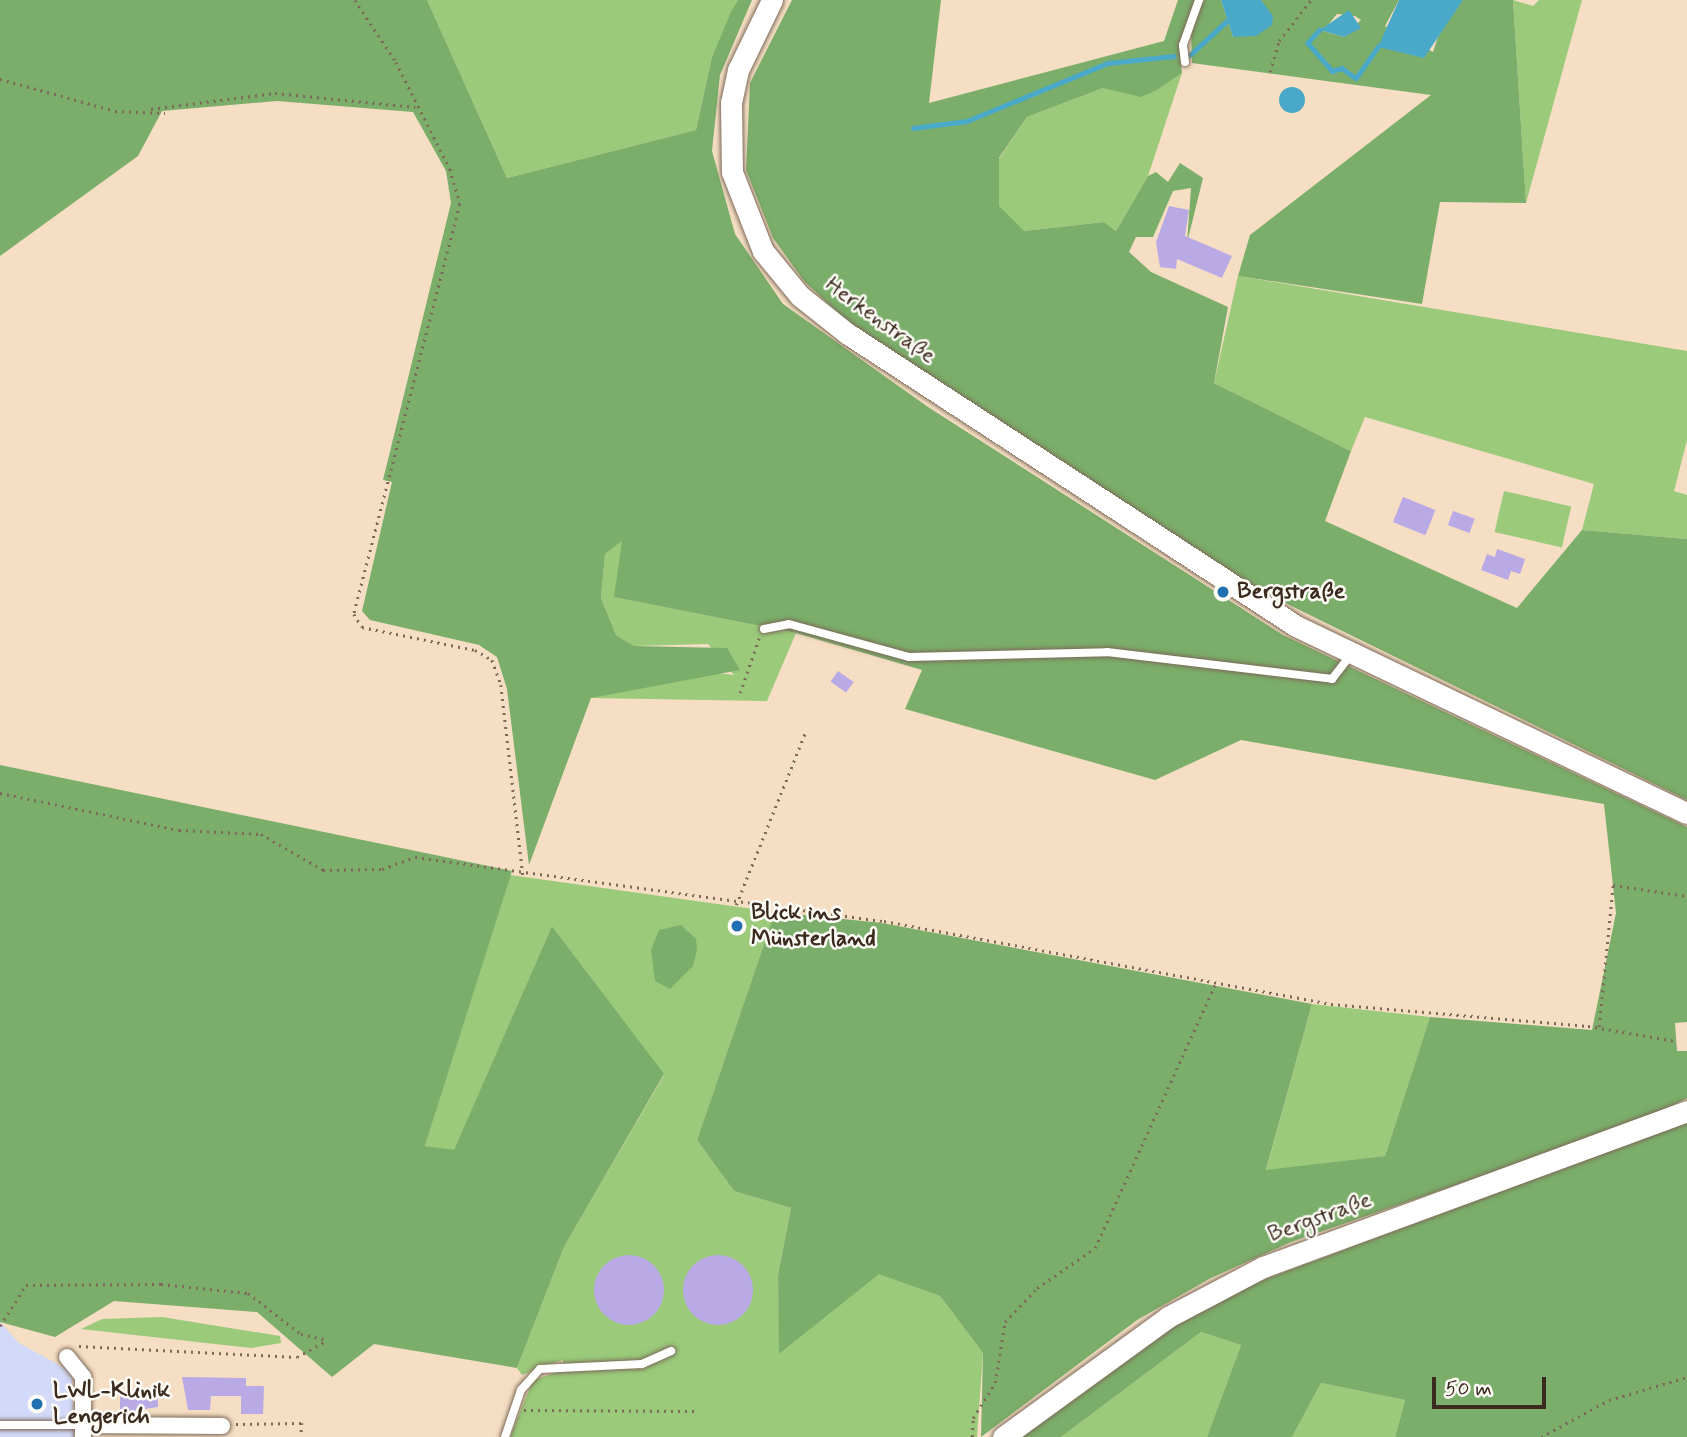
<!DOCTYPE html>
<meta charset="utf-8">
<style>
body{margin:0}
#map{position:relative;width:1687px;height:1437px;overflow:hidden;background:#f5dec3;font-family:Mynerve,sans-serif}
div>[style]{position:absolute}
.built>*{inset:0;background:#d3d9f9}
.green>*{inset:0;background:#9aca7a;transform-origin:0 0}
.forest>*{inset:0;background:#7bae6a}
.water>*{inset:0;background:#4aa9c9}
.round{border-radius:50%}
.stream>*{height:4.5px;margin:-2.25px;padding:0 2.25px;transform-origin:2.25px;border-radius:2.25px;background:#4aa9c9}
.building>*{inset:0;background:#b9aae6;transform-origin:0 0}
.path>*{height:2.5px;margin-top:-1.25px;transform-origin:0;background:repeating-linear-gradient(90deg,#7c6958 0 2px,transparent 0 7px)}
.roads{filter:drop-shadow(0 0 2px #7c6958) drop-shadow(0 0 2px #7c6958)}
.lane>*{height:8px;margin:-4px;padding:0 4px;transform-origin:4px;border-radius:4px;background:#fff}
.street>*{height:16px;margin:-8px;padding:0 8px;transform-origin:8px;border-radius:8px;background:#fff}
.secondary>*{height:21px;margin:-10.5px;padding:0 10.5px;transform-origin:10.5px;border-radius:10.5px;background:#fff}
.dots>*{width:19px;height:19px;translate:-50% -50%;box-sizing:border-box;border:4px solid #fdfcf7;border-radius:50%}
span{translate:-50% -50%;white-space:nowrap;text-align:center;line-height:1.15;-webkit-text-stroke:5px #fdfcf7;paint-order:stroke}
.street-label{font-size:23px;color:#3b2a1e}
.poi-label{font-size:23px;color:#3b2a1e;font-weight:700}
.left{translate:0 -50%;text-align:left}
.scale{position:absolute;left:1432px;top:1377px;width:114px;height:32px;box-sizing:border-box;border:4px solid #3b2a1e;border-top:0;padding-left:9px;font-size:21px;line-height:24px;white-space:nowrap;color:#3b2a1e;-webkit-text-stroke:5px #fdfcf7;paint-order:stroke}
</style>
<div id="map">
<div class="built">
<i style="clip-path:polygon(0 1322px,19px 1343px,72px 1372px,74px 1437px,0 1437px)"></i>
</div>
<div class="green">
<i style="clip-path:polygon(427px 0,738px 0,712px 57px,696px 130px,507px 178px)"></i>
<i style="clip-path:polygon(1513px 0,1533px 6px,1539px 0,1582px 0,1526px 203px)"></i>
<i style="clip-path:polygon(1182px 73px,1148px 176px,1116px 231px,1104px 222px,1024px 231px,1008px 221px,999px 206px,999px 159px,1027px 117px,1103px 88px,1159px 89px)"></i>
<i style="clip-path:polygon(1238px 276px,1687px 351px,1687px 440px,1674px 491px,1687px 495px,1687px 539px,1582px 530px,1594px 484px,1365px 417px,1351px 451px,1214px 383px)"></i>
<i style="left:1504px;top:491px;width:69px;height:42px;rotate:13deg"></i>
<i style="clip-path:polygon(623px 540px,615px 597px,796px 633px,767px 701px,591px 698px,710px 672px,734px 675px,708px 644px,634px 646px,616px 635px,601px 598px,605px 554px)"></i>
<i style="clip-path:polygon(510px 875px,775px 912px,697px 1140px,734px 1191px,791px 1208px,778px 1275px,780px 1353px,879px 1273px,940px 1296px,983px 1353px,977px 1437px,510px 1437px,533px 1380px,564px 1370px,563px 1360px,522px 1375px,517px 1368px,564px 1247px,664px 1075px,552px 926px,454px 1151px,425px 1146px)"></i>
<i style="clip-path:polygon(1312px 1004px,1430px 1017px,1385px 1156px,1266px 1171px)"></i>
<i style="clip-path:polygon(162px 1317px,280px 1336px,281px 1343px,251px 1348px,81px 1329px,102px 1319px)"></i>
<i style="clip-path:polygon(1201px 1332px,1241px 1345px,1207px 1437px,1061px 1437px)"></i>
<i style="clip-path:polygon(1321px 1383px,1405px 1400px,1395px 1437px,1292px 1437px)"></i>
</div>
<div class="forest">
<i style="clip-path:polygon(0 0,427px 0,507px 178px,696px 130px,712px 57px,731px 12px,738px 0,752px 0,720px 75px,712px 151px,735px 234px,783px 304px,928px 407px,1283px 635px,1687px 827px,1687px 1022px,1675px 1023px,1677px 1051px,1687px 1051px,1687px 1098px,1641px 1121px,1291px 1242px,1211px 1278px,1137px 1320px,981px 1437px,983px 1353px,940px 1296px,879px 1274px,779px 1354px,778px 1275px,791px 1208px,734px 1191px,697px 1140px,775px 912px,882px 923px,1312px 1004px,1266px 1170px,1385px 1156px,1430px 1017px,1592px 1030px,1616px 913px,1604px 804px,1241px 740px,1155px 780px,905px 709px,922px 670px,796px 633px,614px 597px,622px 541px,605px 554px,601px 598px,616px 635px,634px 646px,727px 648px,740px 670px,591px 698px,529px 865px,507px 689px,497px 657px,479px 645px,370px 620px,362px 611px,392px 482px,383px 480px,451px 203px,446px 171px,413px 112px,277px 101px,162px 111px,138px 156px,0 256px)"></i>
<i style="clip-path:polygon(792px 0,941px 0,929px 103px,1164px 41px,1178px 0,1196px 0,1179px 45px,1182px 73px,1159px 89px,1141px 97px,1103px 88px,1027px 117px,999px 158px,999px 206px,1024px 231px,1104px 222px,1116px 231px,1148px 176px,1156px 172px,1168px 182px,1180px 163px,1203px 178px,1187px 243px,1191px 188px,1173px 191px,1153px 237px,1136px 237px,1129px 252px,1151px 272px,1228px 307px,1214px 383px,1351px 451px,1325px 521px,1517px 608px,1582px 530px,1687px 539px,1687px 800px,1261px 591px,851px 325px,804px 281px,773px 238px,746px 170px,750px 83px)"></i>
<i style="clip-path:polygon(evenodd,1204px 0,1221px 0,1233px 37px,1261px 0,1399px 0,1385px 26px,1433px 52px,1442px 24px,1463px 0,1513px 0,1526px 203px,1440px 202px,1422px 304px,1238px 276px,1250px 235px,1431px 95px,1192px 63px,1191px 31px,1204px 0,1337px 14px,1355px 16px,1361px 20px,1344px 37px,1323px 31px,1337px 14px)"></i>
<i style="clip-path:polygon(0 765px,512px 871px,425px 1146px,454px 1150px,552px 926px,664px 1074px,564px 1247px,517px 1368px,374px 1344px,332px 1377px,257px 1312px,114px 1301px,55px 1337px,0 1322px)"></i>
<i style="clip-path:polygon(681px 925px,696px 939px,697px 950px,693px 966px,670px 989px,655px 981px,651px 950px,659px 930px)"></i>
<i style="clip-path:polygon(1687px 1122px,1687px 1437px,1395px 1437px,1405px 1400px,1321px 1383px,1292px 1437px,1207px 1437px,1241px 1345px,1201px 1332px,1061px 1437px,1018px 1437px,1168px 1328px,1247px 1286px)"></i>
</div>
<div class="water">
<i style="clip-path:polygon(1221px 0,1261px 0,1273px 16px,1272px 25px,1256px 36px,1233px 37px)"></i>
<i style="clip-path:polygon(1399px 0,1463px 0,1424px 58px,1378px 47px)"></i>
<i style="clip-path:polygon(1349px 10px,1361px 28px,1344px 37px,1320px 30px)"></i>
<i class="round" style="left:1279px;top:87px;width:26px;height:26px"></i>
</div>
<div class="stream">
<i style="left:1320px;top:30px;width:18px;rotate:133deg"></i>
<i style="left:1308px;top:43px;width:37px;rotate:49deg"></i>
<i style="left:1332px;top:71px;width:10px;rotate:-17deg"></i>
<i style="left:1342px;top:68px;width:17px;rotate:36deg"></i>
<i style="left:1356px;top:78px;width:38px;rotate:-55deg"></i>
<i style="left:1190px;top:55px;width:53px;rotate:-42.7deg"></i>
<i style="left:913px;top:128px;width:54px;rotate:-7.4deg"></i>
<i style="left:967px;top:121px;width:152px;rotate:-22.4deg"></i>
<i style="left:1108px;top:63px;width:66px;rotate:-6.1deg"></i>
</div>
<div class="building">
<i style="clip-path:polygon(1169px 206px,1189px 210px,1185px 236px,1232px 256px,1222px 278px,1177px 259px,1176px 269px,1160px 267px,1156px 242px)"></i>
<i style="left:1403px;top:497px;width:35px;height:27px;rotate:22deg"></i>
<i style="left:1453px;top:511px;width:23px;height:15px;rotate:20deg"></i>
<i style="clip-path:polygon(1497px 549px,1525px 559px,1520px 574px,1511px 571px,1508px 580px,1481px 570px,1487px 554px,1495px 557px)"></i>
<i style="left:838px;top:671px;width:19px;height:13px;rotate:35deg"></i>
<i class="round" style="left:683px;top:1255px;width:70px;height:70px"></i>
<i class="round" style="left:594px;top:1255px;width:70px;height:70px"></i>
<i style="clip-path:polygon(182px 1377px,246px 1378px,246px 1386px,264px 1386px,263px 1414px,241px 1414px,241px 1396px,211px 1396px,210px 1410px,188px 1410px)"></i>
<i style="clip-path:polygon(158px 1387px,158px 1407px,120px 1413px,120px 1392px)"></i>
</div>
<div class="path">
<i style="left:355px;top:0;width:74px;rotate:56.5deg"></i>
<i style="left:396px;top:62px;width:120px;rotate:63.2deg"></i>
<i style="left:450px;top:169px;width:36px;rotate:74deg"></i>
<i style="left:460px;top:204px;width:423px;rotate:104.5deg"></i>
<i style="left:354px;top:614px;width:15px;rotate:58deg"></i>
<i style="left:362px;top:627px;width:115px;rotate:11.5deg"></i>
<i style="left:475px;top:650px;width:20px;rotate:30deg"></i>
<i style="left:492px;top:660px;width:27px;rotate:70deg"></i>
<i style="left:501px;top:685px;width:191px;rotate:83.4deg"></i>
<i style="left:1270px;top:72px;width:32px;rotate:-74deg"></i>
<i style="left:1279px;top:41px;width:52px;rotate:-52deg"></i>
<i style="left:0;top:79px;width:119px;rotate:15.5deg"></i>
<i style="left:115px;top:111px;width:50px;rotate:2.3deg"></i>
<i style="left:151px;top:109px;width:125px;rotate:-7.4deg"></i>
<i style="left:275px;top:93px;width:141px;rotate:5.7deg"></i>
<i style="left:740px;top:693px;width:58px;rotate:-70.9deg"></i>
<i style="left:0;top:793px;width:183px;rotate:11.7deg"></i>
<i style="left:179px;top:830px;width:82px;rotate:2.8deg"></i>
<i style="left:261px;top:834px;width:72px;rotate:30.1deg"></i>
<i style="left:323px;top:870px;width:59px;rotate:-1deg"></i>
<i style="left:382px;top:869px;width:35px;rotate:-20deg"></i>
<i style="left:415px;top:857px;width:473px;rotate:7.8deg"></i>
<i style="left:884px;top:921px;width:455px;rotate:10.5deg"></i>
<i style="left:1331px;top:1004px;width:258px;rotate:4.9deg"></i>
<i style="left:1588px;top:1026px;width:89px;rotate:9.7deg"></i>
<i style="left:736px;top:905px;width:188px;rotate:-68.1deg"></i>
<i style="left:1599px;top:1027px;width:143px;rotate:-84.4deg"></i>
<i style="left:1613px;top:885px;width:75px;rotate:8.5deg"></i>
<i style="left:0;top:1326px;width:49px;rotate:-57.6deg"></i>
<i style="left:26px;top:1285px;width:135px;rotate:-0.4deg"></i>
<i style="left:161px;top:1284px;width:87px;rotate:5.9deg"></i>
<i style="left:248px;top:1293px;width:67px;rotate:37.7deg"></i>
<i style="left:301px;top:1334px;width:27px;rotate:13deg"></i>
<i style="left:79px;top:1346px;width:218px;rotate:2.9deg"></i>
<i style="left:297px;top:1357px;width:33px;rotate:-29deg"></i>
<i style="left:524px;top:1410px;width:175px;rotate:0.3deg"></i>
<i style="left:236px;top:1424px;width:66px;rotate:-0.9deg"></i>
<i style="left:302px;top:1423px;width:14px;rotate:94deg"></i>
<i style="left:972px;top:1437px;width:19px;rotate:-87deg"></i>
<i style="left:973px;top:1418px;width:41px;rotate:-57.8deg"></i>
<i style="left:995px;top:1383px;width:62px;rotate:-80.7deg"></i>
<i style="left:1005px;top:1322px;width:47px;rotate:-46.7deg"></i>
<i style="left:1037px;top:1288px;width:70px;rotate:-34.6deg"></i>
<i style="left:1095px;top:1248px;width:291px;rotate:-65.5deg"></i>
<i style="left:1541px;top:1437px;width:77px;rotate:-28.6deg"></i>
<i style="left:1609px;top:1400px;width:81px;rotate:-16.4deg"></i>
</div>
<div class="roads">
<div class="lane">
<i style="left:1185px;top:62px;width:17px;rotate:-97deg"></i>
<i style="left:1183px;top:45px;width:48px;rotate:-70.4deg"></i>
<i style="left:764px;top:629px;width:25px;rotate:-11deg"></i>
<i style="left:789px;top:624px;width:124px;rotate:15.4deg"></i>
<i style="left:909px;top:657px;width:198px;rotate:-1.4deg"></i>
<i style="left:1107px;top:652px;width:227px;rotate:6.8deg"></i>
<i style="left:1332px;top:679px;width:31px;rotate:-52deg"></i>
<i style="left:0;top:1425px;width:83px"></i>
<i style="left:505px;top:1437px;width:50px;rotate:-71.2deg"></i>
<i style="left:521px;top:1390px;width:28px;rotate:-48deg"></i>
<i style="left:540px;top:1369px;width:102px;rotate:-2.8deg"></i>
<i style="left:642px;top:1364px;width:32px;rotate:-24deg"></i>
</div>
<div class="street">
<i style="left:67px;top:1357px;width:26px;rotate:51deg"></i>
<i style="left:83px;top:1377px;width:60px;rotate:90deg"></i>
<i style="left:83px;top:1425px;width:139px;rotate:0.4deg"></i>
</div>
<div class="secondary">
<i style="left:772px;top:0;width:78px;rotate:115.9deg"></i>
<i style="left:738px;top:70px;width:34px;rotate:102deg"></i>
<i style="left:731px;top:103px;width:69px;rotate:89.2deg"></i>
<i style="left:732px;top:172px;width:85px;rotate:68.6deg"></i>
<i style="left:763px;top:251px;width:58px;rotate:50.6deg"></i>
<i style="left:800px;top:296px;width:61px;rotate:38.4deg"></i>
<i style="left:848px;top:334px;width:535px;rotate:33.1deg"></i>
<i style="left:1296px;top:626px;width:433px;rotate:25.6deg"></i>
<i style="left:1003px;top:1437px;width:204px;rotate:-36deg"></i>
<i style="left:1168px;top:1317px;width:107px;rotate:-27.8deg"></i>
<i style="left:1263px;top:1267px;width:452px;rotate:-20.2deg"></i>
</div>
</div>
<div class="dots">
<i style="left:1223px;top:592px;background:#1f6fb2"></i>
<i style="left:737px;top:926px;background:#1f6fb2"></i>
<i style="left:37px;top:1404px;background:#1f6fb2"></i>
</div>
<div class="street-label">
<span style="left:880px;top:321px;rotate:36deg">Herkenstraße</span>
<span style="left:1320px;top:1218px;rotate:-20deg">Bergstraße</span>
</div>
<div class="poi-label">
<span class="left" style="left:1237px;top:592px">Bergstraße</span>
<span class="left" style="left:751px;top:926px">Blick ins<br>Münsterland</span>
<span class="left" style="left:53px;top:1404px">LWL-Klinik<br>Lengerich</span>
</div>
<div class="scale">50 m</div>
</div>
